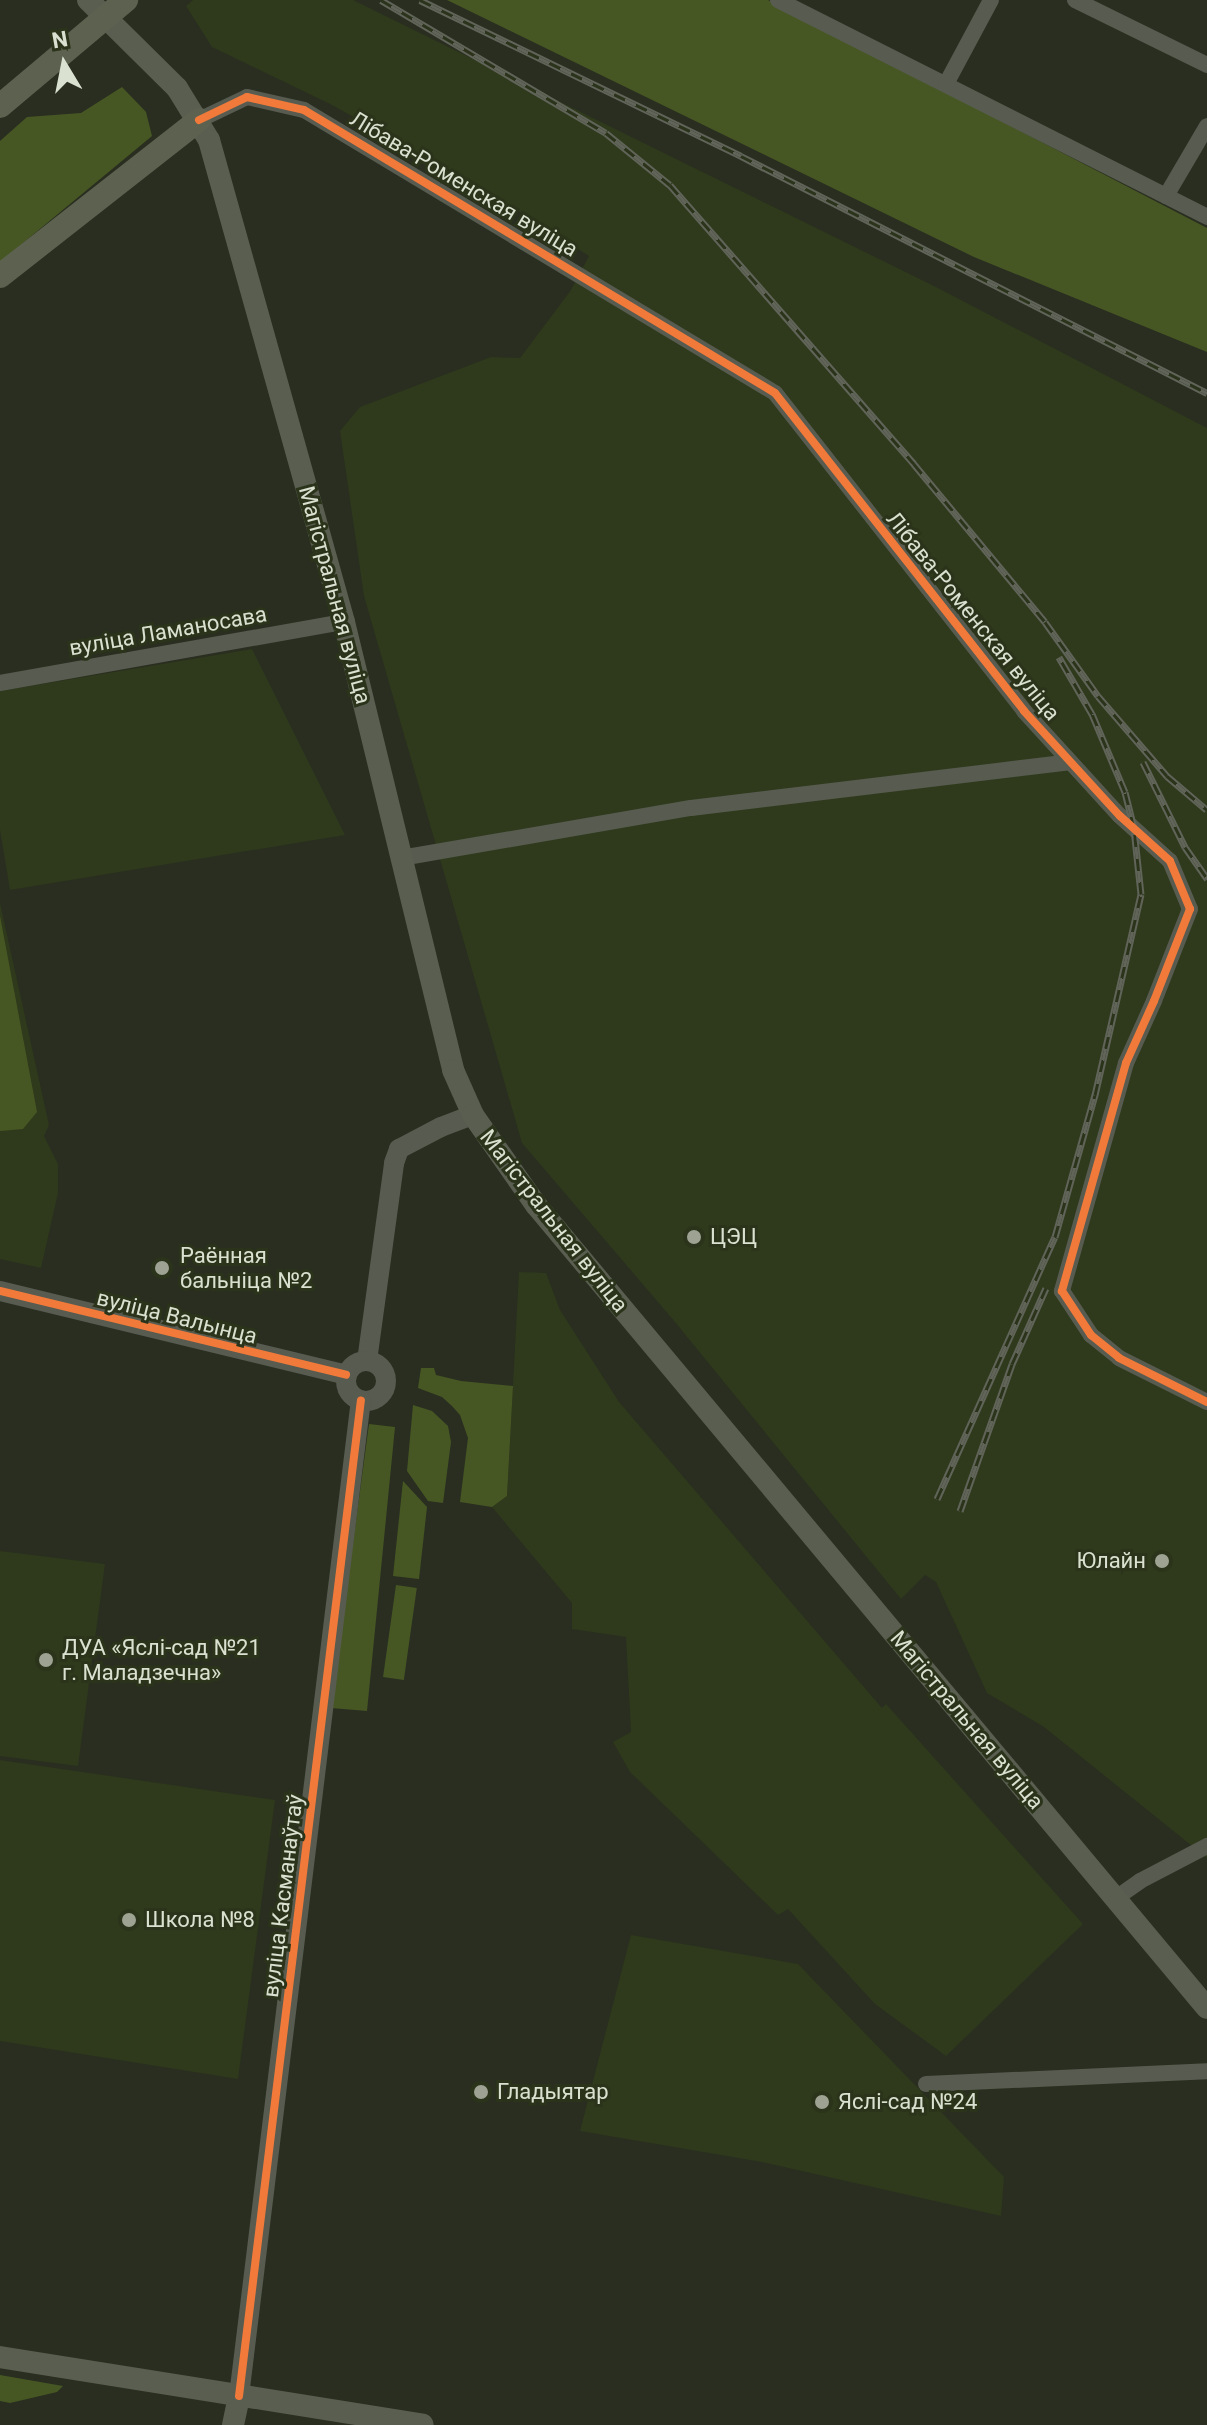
<!DOCTYPE html>
<meta charset="utf-8">
<style>
body{margin:0}
#map{position:relative;width:1207px;height:2425px;overflow:hidden;background:#292e20;font-family:Roboto,sans-serif}
div>[style]{position:absolute}
.built>*{inset:0;background:#2f391b}
.green>*{inset:0;background:#475723;transform-origin:0 0}
.minor>*{height:16px;margin:-8px;padding:0 8px;transform-origin:8px;border-radius:8px;background:#575b50}
.tertiary>*{height:20px;margin:-10px;padding:0 10px;transform-origin:10px;border-radius:10px;background:#575b50}
.tertiary>.ring{margin:-10px;padding:0;box-sizing:content-box;background:none;border:20px solid #575b50;border-radius:50%}
.secondary>*{height:22px;margin:-11px;padding:0 11px;transform-origin:11px;border-radius:11px;background:#595e50}
.primary>*{height:24px;margin:-12px;padding:0 12px;transform-origin:12px;border-radius:12px;background:#5d6250}
.rail>*{height:7px;margin-top:-3.5px;transform-origin:0;background:repeating-linear-gradient(90deg,#2b341a 0 12px,#606459 0 24px);box-sizing:border-box;border-block:2px solid #606459}
.cycleway>*{height:8px;margin:-4px;padding:0 4px;transform-origin:4px;border-radius:4px;background:#f17a3a}
.dots>*{width:22px;height:22px;translate:-50% -50%;box-sizing:border-box;border:4px solid #2b341a;border-radius:50%}
span{translate:-50% -50%;white-space:nowrap;text-align:center;line-height:1.15;-webkit-text-stroke:6px #2b341a;paint-order:stroke}
.street-label{font-size:22px;color:#dbe1d1}
.poi-label{font-size:22px;color:#dbe1d1}
.left{translate:0 -50%;text-align:left}
.right{translate:-100% -50%;text-align:right}
.north{position:absolute;left:24px;top:24px;width:80px;height:80px;-webkit-text-stroke:6px #2b341a;paint-order:stroke;rotate:350deg;font-size:22px;font-weight:700;line-height:32px;text-align:center;color:#dbe1d1}
.north::after{content:'';display:block;margin:auto;width:28px;height:36px;background:#dbe1d1;clip-path:polygon(50% 0,100% 100%,50% 72%,0 100%)}
</style>
<div id="map">
<div class="built">
<i style="clip-path:polygon(193px 0,353px 0,936px 287px,1207px 428px,1207px 1858px,1044px 1727px,987px 1693px,936px 1582px,925px 1575px,901px 1599px,675px 1322px,522px 1143px,364px 596px,340px 431px,360px 407px,491px 357px,520px 358px,571px 290px,589px 256px,479px 186px,330px 104px,212px 47px,186px 6px)"></i>
<i style="clip-path:polygon(252px 649px,345px 835px,10px 890px,0 830px,0 691px)"></i>
<i style="clip-path:polygon(0 903px,49px 1125px,44px 1136px,58px 1164px,58px 1193px,41px 1268px,0 1259px)"></i>
<i style="clip-path:polygon(519px 1272px,546px 1273px,560px 1310px,619px 1402px,882px 1708px,886px 1704px,1083px 1924px,946px 2056px,875px 2004px,788px 1909px,778px 1915px,630px 1772px,613px 1742px,631px 1732px,626px 1637px,572px 1629px,572px 1603px,492px 1507px,507px 1496px)"></i>
<i style="clip-path:polygon(0 1551px,105px 1564px,78px 1766px,0 1756px)"></i>
<i style="clip-path:polygon(0 1760px,275px 1800px,238px 2079px,0 2041px)"></i>
<i style="clip-path:polygon(631px 1935px,798px 1964px,1004px 2177px,1001px 2216px,762px 2162px,580px 2131px)"></i>
</div>
<div class="green">
<i style="clip-path:polygon(447px 0,768px 0,1207px 228px,1207px 352px,974px 257px)"></i>
<i style="clip-path:polygon(122px 87px,146px 112px,152px 136px,0 262px,0 141px,27px 117px,81px 113px)"></i>
<i style="clip-path:polygon(0 916px,37px 1112px,23px 1129px,0 1131px)"></i>
<i style="clip-path:polygon(421px 1368px,434px 1368px,436px 1375px,461px 1381px,513px 1386px,507px 1496px,492px 1507px,460px 1502px,468px 1438px,460px 1415px,452px 1406px,442px 1397px,418px 1388px)"></i>
<i style="clip-path:polygon(413px 1405px,432px 1411px,448px 1426px,451px 1442px,443px 1503px,428px 1501px,407px 1471px)"></i>
<i style="clip-path:polygon(369px 1424px,395px 1427px,367px 1711px,331px 1708px)"></i>
<i style="clip-path:polygon(403px 1481px,427px 1507px,419px 1579px,393px 1576px)"></i>
<i style="left:396px;top:1585px;width:21px;height:93px;rotate:8deg"></i>
<i style="clip-path:polygon(0 2375px,63px 2386px,57px 2392px,10px 2403px,0 2401px)"></i>
</div>
<div class="minor">
<i style="left:778px;top:0;width:481px;rotate:26.8deg"></i>
<i style="left:1075px;top:0;width:147px;rotate:26.2deg"></i>
<i style="left:946px;top:84px;width:95px;rotate:-61.8deg"></i>
<i style="left:199px;top:120px;width:53px;rotate:-25.6deg"></i>
<i style="left:247px;top:97px;width:58px;rotate:12.8deg"></i>
<i style="left:304px;top:110px;width:549px;rotate:31deg"></i>
<i style="left:775px;top:393px;width:404px;rotate:51.9deg"></i>
<i style="left:1024px;top:711px;width:142px;rotate:47.6deg"></i>
<i style="left:1120px;top:816px;width:67px;rotate:42deg"></i>
<i style="left:1170px;top:861px;width:52px;rotate:67.4deg"></i>
<i style="left:1190px;top:909px;width:99px;rotate:111.4deg"></i>
<i style="left:1154px;top:1001px;width:68px;rotate:114.3deg"></i>
<i style="left:1126px;top:1063px;width:237px;rotate:105.7deg"></i>
<i style="left:1062px;top:1291px;width:53px;rotate:56.6deg"></i>
<i style="left:1091px;top:1335px;width:36px;rotate:39deg"></i>
<i style="left:1119px;top:1358px;width:98px;rotate:26.6deg"></i>
<i style="left:1166px;top:196px;width:81px;rotate:-59.6deg"></i>
<i style="left:0;top:683px;width:349px;rotate:-10.1deg"></i>
<i style="left:401px;top:858px;width:294px;rotate:-9.8deg"></i>
<i style="left:691px;top:808px;width:381px;rotate:-6.9deg"></i>
<i style="left:1116px;top:1898px;width:29px;rotate:-35deg"></i>
<i style="left:1140px;top:1881px;width:76px;rotate:-27.6deg"></i>
<i style="left:926px;top:2084px;width:281px;rotate:-2.6deg"></i>
</div>
<div class="tertiary">
<i style="left:0;top:1291px;width:356px;rotate:13.6deg"></i>
<i style="left:367px;top:1361px;width:200px;rotate:-82.2deg"></i>
<i style="left:394px;top:1163px;width:15px;rotate:-70deg"></i>
<i style="left:399px;top:1149px;width:47px;rotate:-27.6deg"></i>
<i style="left:441px;top:1127px;width:34px;rotate:-21deg"></i>
<i class="ring" style="left:346px;top:1361px;width:20px;height:20px"></i>
<i style="left:239px;top:2396px;width:1003px;rotate:-83.02deg"></i>
</div>
<div class="secondary">
<i style="left:88px;top:0;width:125px;rotate:44.7deg"></i>
<i style="left:177px;top:88px;width:61px;rotate:58.4deg"></i>
<i style="left:209px;top:140px;width:501px;rotate:74.35deg"></i>
<i style="left:344px;top:622px;width:461px;rotate:76.3deg"></i>
<i style="left:453px;top:1070px;width:49px;rotate:66deg"></i>
<i style="left:473px;top:1115px;width:110px;rotate:55deg"></i>
<i style="left:536px;top:1205px;width:1046px;rotate:50.12deg"></i>
<i style="left:0;top:2357px;width:428px;rotate:9.1deg"></i>
<i style="left:233px;top:2425px;width:30px;rotate:-78deg"></i>
</div>
<div class="primary">
<i style="left:0;top:106px;width:165px;rotate:-40.1deg"></i>
<i style="left:0;top:276px;width:253px;rotate:-38.1deg"></i>
</div>
<div class="rail">
<i style="left:381px;top:0;width:261px;rotate:30.6deg"></i>
<i style="left:606px;top:133px;width:82px;rotate:39.1deg"></i>
<i style="left:670px;top:185px;width:371px;rotate:48.8deg"></i>
<i style="left:914px;top:464px;width:205px;rotate:50.3deg"></i>
<i style="left:1045px;top:622px;width:91px;rotate:54.4deg"></i>
<i style="left:1098px;top:696px;width:106px;rotate:49.2deg"></i>
<i style="left:1167px;top:776px;width:52px;rotate:40.4deg"></i>
<i style="left:420px;top:0;width:357px;rotate:25.9deg"></i>
<i style="left:741px;top:156px;width:523px;rotate:26.96deg"></i>
<i style="left:1143px;top:762px;width:95px;rotate:63.7deg"></i>
<i style="left:1185px;top:847px;width:39px;rotate:55deg"></i>
<i style="left:937px;top:1499px;width:287px;rotate:-65.8deg"></i>
<i style="left:1055px;top:1237px;width:148px;rotate:-74.3deg"></i>
<i style="left:1095px;top:1095px;width:206px;rotate:-77.1deg"></i>
<i style="left:1141px;top:894px;width:66px;rotate:-96.1deg"></i>
<i style="left:1134px;top:828px;width:37px;rotate:-104deg"></i>
<i style="left:1125px;top:792px;width:85px;rotate:-112.9deg"></i>
<i style="left:1092px;top:714px;width:66px;rotate:-120.1deg"></i>
<i style="left:960px;top:1511px;width:156px;rotate:-70.5deg"></i>
<i style="left:1012px;top:1364px;width:83px;rotate:-65.9deg"></i>
</div>
<div class="cycleway">
<i style="left:199px;top:120px;width:53px;rotate:-25.6deg"></i>
<i style="left:247px;top:97px;width:58px;rotate:12.8deg"></i>
<i style="left:304px;top:110px;width:549px;rotate:31deg"></i>
<i style="left:775px;top:393px;width:404px;rotate:51.9deg"></i>
<i style="left:1024px;top:711px;width:142px;rotate:47.6deg"></i>
<i style="left:1120px;top:816px;width:67px;rotate:42deg"></i>
<i style="left:1170px;top:861px;width:52px;rotate:67.4deg"></i>
<i style="left:1190px;top:909px;width:99px;rotate:111.4deg"></i>
<i style="left:1154px;top:1001px;width:68px;rotate:114.3deg"></i>
<i style="left:1126px;top:1063px;width:237px;rotate:105.7deg"></i>
<i style="left:1062px;top:1291px;width:53px;rotate:56.6deg"></i>
<i style="left:1091px;top:1335px;width:36px;rotate:39deg"></i>
<i style="left:1119px;top:1358px;width:98px;rotate:26.6deg"></i>
<i style="left:0;top:1291px;width:356px;rotate:13.6deg"></i>
<i style="left:239px;top:2396px;width:1003px;rotate:-83.02deg"></i>
</div>
<div class="dots">
<i style="left:694px;top:1237px;background:#9da293"></i>
<i style="left:162px;top:1268px;background:#9da293"></i>
<i style="left:1162px;top:1561px;background:#9da293"></i>
<i style="left:46px;top:1660px;background:#9da293"></i>
<i style="left:129px;top:1920px;background:#9da293"></i>
<i style="left:481px;top:2092px;background:#9da293"></i>
<i style="left:822px;top:2102px;background:#9da293"></i>
</div>
<div class="street-label">
<span style="left:464px;top:184px;rotate:31deg">Лібава-Роменская вуліца</span>
<span style="left:335px;top:595px;rotate:75deg">Магістральная вуліца</span>
<span style="left:973px;top:616px;rotate:51deg">Лібава-Роменская вуліца</span>
<span style="left:168px;top:631px;rotate:-10deg">вуліца Ламаносава</span>
<span style="left:554px;top:1221px;rotate:52deg">Магістральная вуліца</span>
<span style="left:177px;top:1317px;rotate:14deg">вуліца Валынца</span>
<span style="left:967px;top:1720px;rotate:50deg">Магістральная вуліца</span>
<span style="left:283px;top:1896px;rotate:-83deg">вуліца Касманаўтаў</span>
</div>
<div class="poi-label">
<span class="left" style="left:710px;top:1237px">ЦЭЦ</span>
<span class="left" style="left:180px;top:1268px">Раённая<br>бальніца №2</span>
<span class="right" style="left:1146px;top:1561px">Юлайн</span>
<span class="left" style="left:62px;top:1660px">ДУА «Яслі-сад №21<br>г. Маладзечна»</span>
<span class="left" style="left:145px;top:1920px">Школа №8</span>
<span class="left" style="left:497px;top:2092px">Гладыятар</span>
<span class="left" style="left:838px;top:2102px">Яслі-сад №24</span>
</div>
<div class="north">N</div>
</div>
